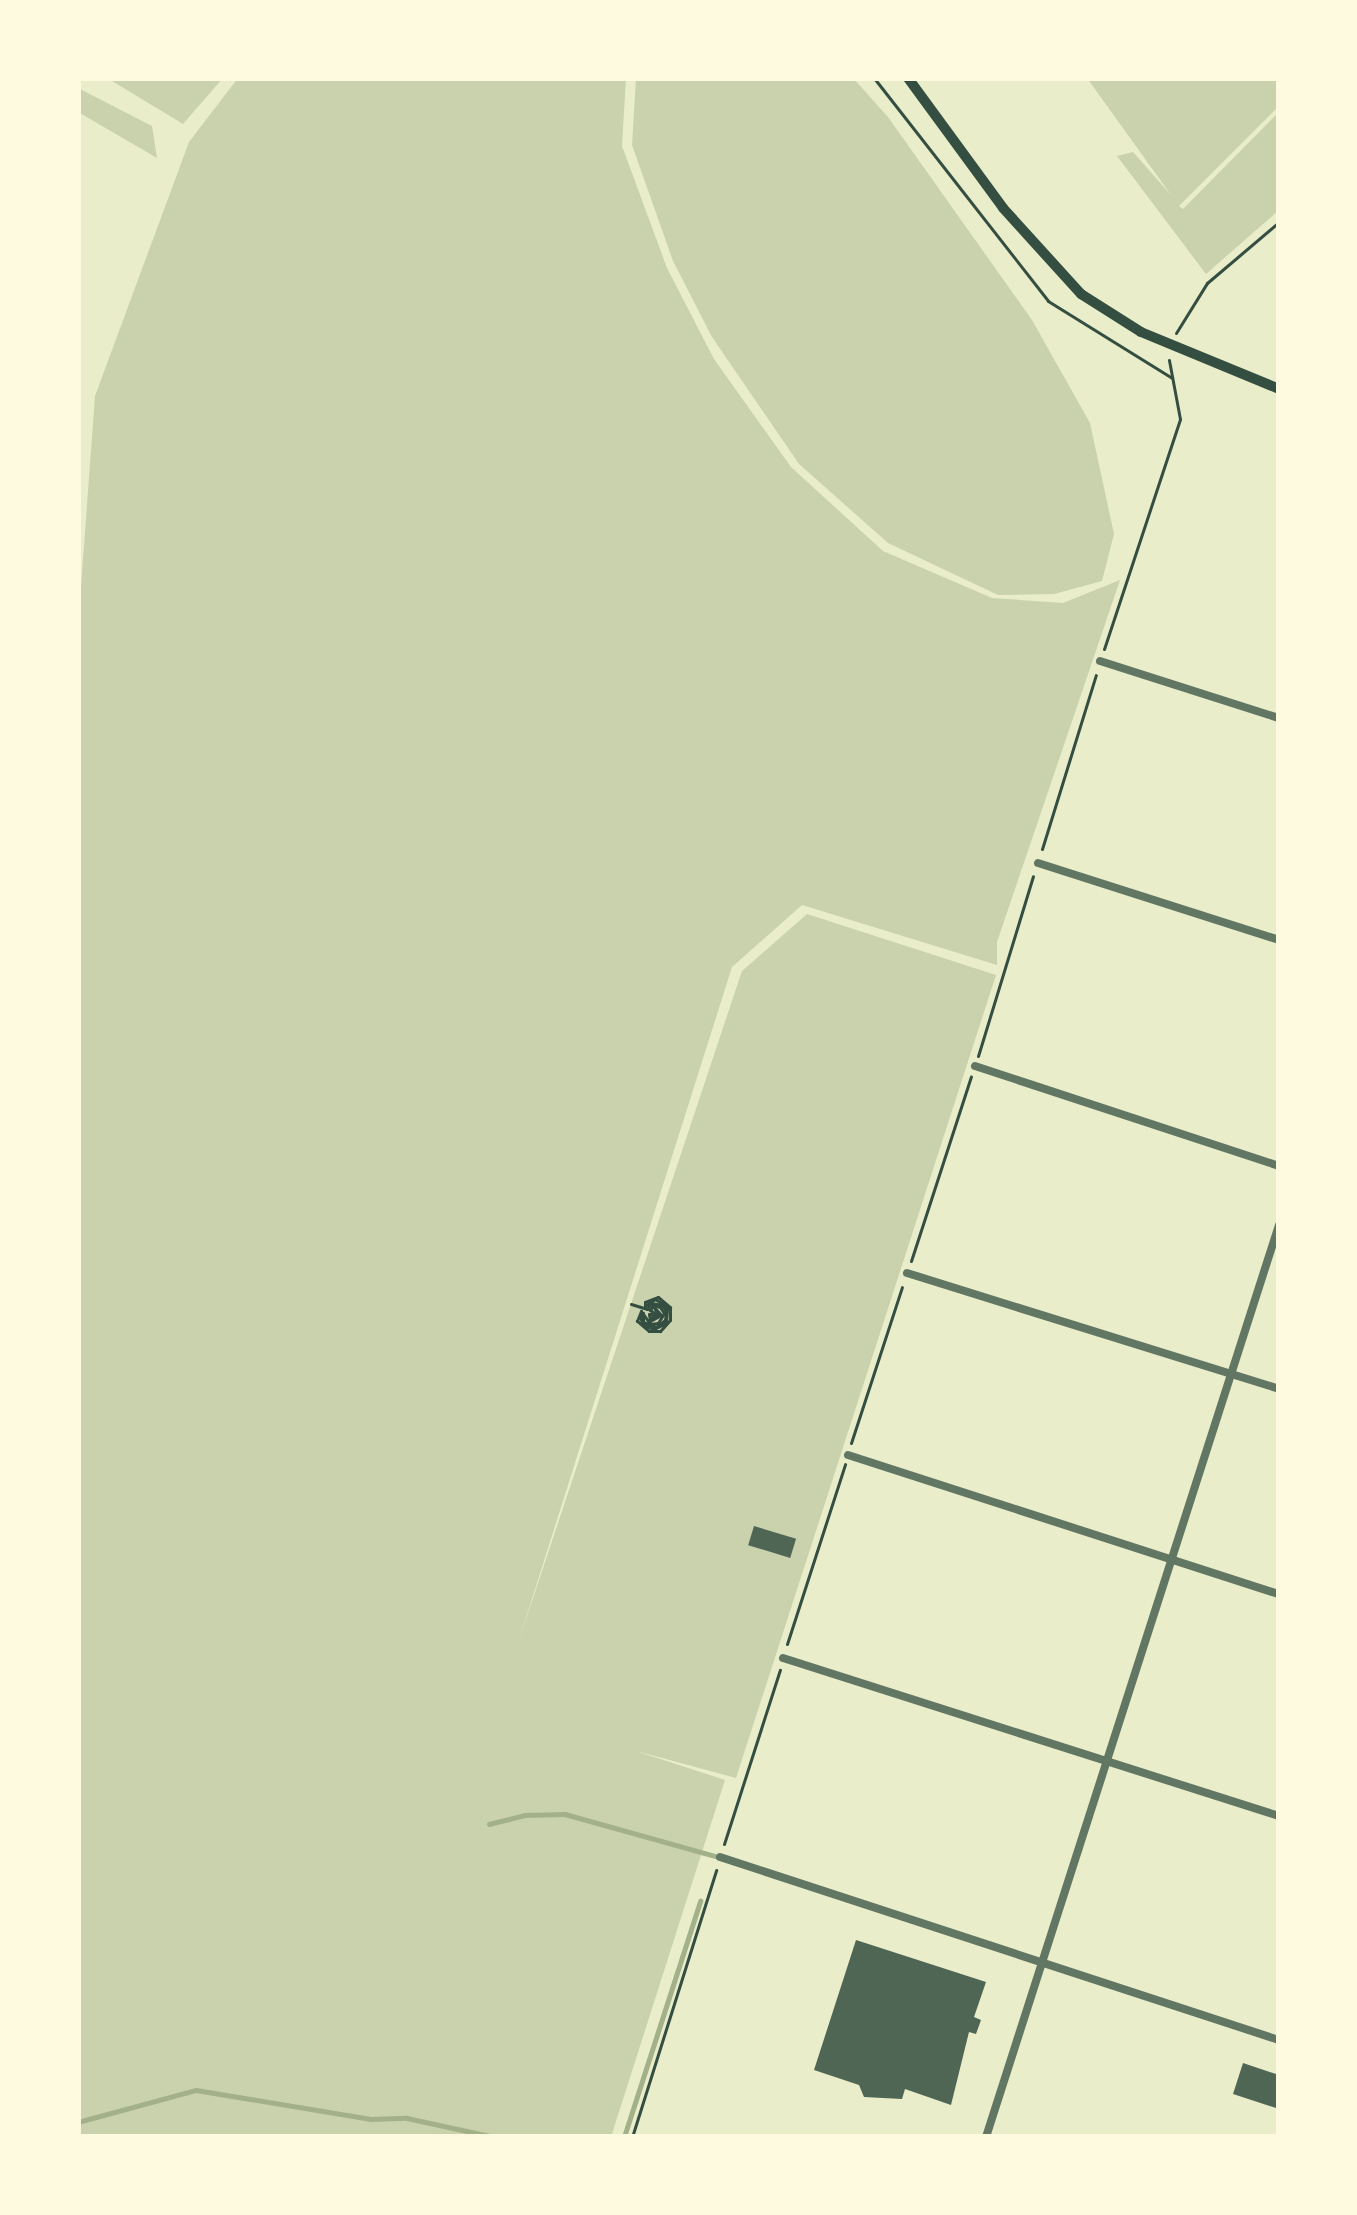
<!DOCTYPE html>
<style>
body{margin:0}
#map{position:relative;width:1357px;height:2215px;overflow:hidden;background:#e9edc9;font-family:Cabin,sans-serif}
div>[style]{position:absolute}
.green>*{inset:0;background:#cad2ad}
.stream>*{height:4.5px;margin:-2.25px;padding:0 2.25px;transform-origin:2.25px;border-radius:2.25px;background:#a3b18a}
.building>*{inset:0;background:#4f6655;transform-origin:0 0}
.path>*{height:3px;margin:-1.5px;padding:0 1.5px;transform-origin:1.5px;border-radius:1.5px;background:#344e41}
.minor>*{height:8px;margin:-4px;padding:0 4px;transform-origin:4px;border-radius:4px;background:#617663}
.secondary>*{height:10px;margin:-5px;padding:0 5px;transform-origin:5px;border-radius:5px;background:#344e41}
span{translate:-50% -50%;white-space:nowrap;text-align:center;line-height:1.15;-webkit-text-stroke:10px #fefae0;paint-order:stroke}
.frame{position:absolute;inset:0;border:81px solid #fefae0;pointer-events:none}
</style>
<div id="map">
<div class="green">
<i style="clip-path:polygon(107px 78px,223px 78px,183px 124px)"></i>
<i style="clip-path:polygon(238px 78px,626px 78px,622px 146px,667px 268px,714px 359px,791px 467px,883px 551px,992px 598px,1063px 603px,1120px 580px,997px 942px,997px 965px,802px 905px,732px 967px,519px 1640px,742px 971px,807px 914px,996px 975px,736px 1778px,636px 1751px,725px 1780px,611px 2137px,78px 2137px,78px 627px,95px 396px,189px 142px)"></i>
<i style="clip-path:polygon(636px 78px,853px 78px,888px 117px,1032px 320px,1090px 423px,1114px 534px,1102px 581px,1054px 594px,998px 595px,888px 543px,799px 464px,712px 337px,673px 261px,632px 145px)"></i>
<i style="clip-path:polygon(1087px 78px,1279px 78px,1279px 106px,1179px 206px,1183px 209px,1279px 112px,1279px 210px,1206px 274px,1117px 156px,1133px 152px,1171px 195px)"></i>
<i style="clip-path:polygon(78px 88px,152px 126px,157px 158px,78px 112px)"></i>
</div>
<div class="stream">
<i style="left:489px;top:1824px;width:37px;rotate:-14deg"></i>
<i style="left:525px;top:1815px;width:40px;rotate:-1.4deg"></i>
<i style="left:565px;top:1814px;width:156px;rotate:15.6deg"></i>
<i style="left:78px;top:2122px;width:122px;rotate:-15.2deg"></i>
<i style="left:196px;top:2090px;width:177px;rotate:9.4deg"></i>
<i style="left:371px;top:2119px;width:36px;rotate:-2deg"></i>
<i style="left:407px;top:2118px;width:89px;rotate:12.3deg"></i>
<i style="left:624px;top:2137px;width:248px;rotate:-72.1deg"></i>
</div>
<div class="building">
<i style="left:754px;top:1526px;width:44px;height:20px;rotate:17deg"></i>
<i style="clip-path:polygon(856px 1940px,986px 1982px,974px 2017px,981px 2020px,976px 2034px,969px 2032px,951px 2105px,905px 2089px,902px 2099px,864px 2097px,859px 2085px,814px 2070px)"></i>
<i style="clip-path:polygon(1243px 2063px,1279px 2075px,1279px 2109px,1233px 2094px)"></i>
</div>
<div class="path">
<i style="left:874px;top:78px;width:283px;rotate:52deg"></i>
<i style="left:1048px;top:301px;width:146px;rotate:31.8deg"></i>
<i style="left:1176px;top:333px;width:59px;rotate:-58.2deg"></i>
<i style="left:1207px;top:283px;width:94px;rotate:-40.3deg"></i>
<i style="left:1104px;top:649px;width:242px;rotate:-71.7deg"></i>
<i style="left:1180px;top:419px;width:60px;rotate:-100.6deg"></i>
<i style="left:1042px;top:849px;width:182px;rotate:-72.8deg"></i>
<i style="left:978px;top:1056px;width:188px;rotate:-73deg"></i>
<i style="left:911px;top:1261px;width:194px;rotate:-72deg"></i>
<i style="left:631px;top:1304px;width:17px;rotate:17deg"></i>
<i style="left:647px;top:1309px;width:7px;rotate:-56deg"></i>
<i style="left:651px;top:1303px;width:11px;rotate:10deg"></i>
<i style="left:662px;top:1305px;width:7px;rotate:56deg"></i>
<i style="left:666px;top:1311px;width:9px;rotate:96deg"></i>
<i style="left:665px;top:1320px;width:11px;rotate:142deg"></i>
<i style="left:656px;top:1327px;width:14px;rotate:-159deg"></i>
<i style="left:643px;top:1322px;width:9px;rotate:-90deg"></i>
<i style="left:643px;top:1313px;width:5px;rotate:127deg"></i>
<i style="left:640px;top:1317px;width:9px;rotate:69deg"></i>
<i style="left:643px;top:1325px;width:12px;rotate:20deg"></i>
<i style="left:654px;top:1329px;width:13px;rotate:-27deg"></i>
<i style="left:666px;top:1323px;width:16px;rotate:-86deg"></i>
<i style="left:667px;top:1307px;width:14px;rotate:-146deg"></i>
<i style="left:655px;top:1299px;width:12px;rotate:145deg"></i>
<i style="left:645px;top:1306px;width:4px;rotate:-90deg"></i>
<i style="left:645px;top:1302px;width:14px;rotate:-21deg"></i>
<i style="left:658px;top:1297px;width:16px;rotate:40deg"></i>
<i style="left:670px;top:1307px;width:13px;rotate:90deg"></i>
<i style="left:670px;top:1320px;width:15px;rotate:132deg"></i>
<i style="left:660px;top:1331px;width:11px;rotate:180deg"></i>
<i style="left:649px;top:1331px;width:16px;rotate:-140deg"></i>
<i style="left:637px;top:1321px;width:11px;rotate:-68deg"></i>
<i style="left:641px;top:1311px;width:16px;rotate:55deg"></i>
<i style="left:650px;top:1324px;width:8px;rotate:-7deg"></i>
<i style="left:658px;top:1323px;width:12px;rotate:-59deg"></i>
<i style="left:664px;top:1313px;width:7px;rotate:-124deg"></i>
<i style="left:660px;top:1307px;width:7px;rotate:-164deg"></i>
<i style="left:653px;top:1305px;width:6px;rotate:121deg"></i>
<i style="left:650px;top:1310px;width:7px;rotate:34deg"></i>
<i style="left:656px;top:1314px;width:6px;rotate:141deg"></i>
<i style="left:651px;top:1318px;width:8px;rotate:-23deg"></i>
<i style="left:658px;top:1315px;width:9px;rotate:-117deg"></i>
<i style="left:654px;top:1307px;width:11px;rotate:49deg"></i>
<i style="left:661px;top:1315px;width:13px;rotate:151deg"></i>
<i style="left:650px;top:1321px;width:7px;rotate:-98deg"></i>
<i style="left:649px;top:1314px;width:3px"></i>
<i style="left:851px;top:1443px;width:164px;rotate:-71.9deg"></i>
<i style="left:787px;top:1644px;width:189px;rotate:-72.1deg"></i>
<i style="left:724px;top:1844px;width:183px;rotate:-72.2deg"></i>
<i style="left:632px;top:2137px;width:280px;rotate:-72.5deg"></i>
</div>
<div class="minor">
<i style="left:1100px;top:661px;width:188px;rotate:17.7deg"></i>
<i style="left:1038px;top:863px;width:253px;rotate:17.7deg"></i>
<i style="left:975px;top:1066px;width:320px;rotate:18.2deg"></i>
<i style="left:907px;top:1273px;width:390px;rotate:17.3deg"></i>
<i style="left:848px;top:1455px;width:453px;rotate:17.9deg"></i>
<i style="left:783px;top:1658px;width:521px;rotate:17.67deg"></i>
<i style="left:720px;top:1857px;width:588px;rotate:18.13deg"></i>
<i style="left:986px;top:2137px;width:958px;rotate:-72.19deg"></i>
</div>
<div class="secondary">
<i style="left:908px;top:78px;width:161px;rotate:53.8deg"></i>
<i style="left:1003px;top:208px;width:116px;rotate:47.8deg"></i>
<i style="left:1081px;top:294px;width:71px;rotate:32.3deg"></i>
<i style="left:1141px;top:332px;width:149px;rotate:22.4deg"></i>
</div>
<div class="frame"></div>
</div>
